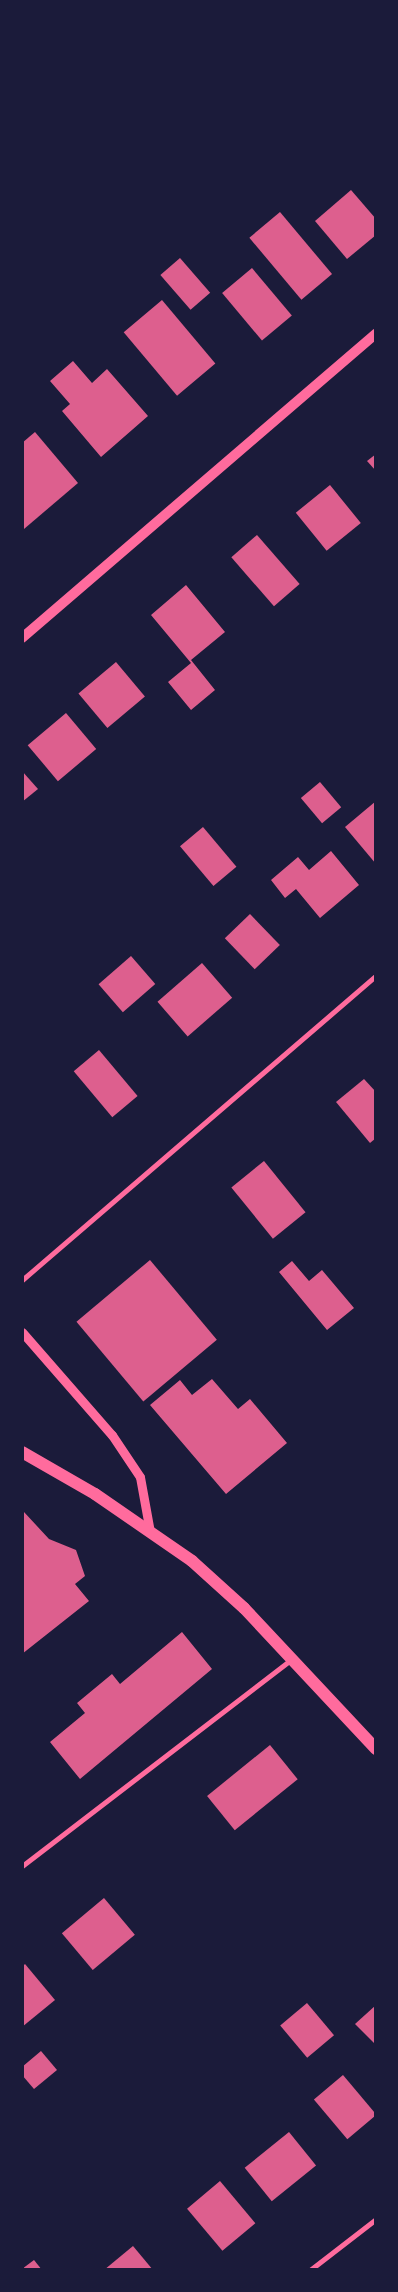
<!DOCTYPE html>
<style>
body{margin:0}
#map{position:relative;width:398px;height:2292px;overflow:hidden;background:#1b1b3a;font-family:"Nunito Sans",sans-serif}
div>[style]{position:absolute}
.building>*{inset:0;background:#dd5f8e;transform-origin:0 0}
.minor>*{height:5px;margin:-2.5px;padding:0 2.5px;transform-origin:2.5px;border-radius:2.5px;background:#ff6b9d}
.tertiary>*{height:9px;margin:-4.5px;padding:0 4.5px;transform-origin:4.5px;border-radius:4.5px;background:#ff6b9d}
.secondary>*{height:10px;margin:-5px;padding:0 5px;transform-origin:5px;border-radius:5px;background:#ff6b9d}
.primary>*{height:12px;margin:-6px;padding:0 6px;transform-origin:6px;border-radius:6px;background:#ff6b9d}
span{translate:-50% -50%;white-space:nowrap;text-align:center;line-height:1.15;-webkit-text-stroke:5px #1b1b3a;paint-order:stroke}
.frame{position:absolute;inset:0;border:24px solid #1b1b3a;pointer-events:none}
</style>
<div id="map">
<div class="building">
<i style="clip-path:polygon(351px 190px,376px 219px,376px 235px,347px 259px,315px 221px)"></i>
<i style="left:280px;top:212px;width:81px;height:40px;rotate:50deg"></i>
<i style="left:180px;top:258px;width:46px;height:26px;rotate:49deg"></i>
<i style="left:252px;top:268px;width:62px;height:39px;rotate:50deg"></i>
<i style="left:162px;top:300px;width:83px;height:50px;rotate:50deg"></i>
<i style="clip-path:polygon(73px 361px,92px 383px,107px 369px,148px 416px,101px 457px,62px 411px,70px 404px,50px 381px)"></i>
<i style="clip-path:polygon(35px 432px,78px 483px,24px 529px,22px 443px)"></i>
<i style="clip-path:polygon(376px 454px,376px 471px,367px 461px)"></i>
<i style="left:330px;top:485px;width:49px;height:44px;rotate:51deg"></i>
<i style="left:257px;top:535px;width:65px;height:34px;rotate:49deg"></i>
<i style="clip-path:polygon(186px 585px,225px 632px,191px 660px,215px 690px,191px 710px,168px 682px,191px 663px,151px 615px)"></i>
<i style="left:116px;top:662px;width:45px;height:49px;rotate:50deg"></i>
<i style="left:66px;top:713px;width:47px;height:50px;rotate:50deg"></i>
<i style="clip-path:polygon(22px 771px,38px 789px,22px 802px)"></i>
<i style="left:320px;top:782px;width:33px;height:25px;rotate:50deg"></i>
<i style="clip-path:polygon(376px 801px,376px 864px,345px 827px)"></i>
<i style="left:203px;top:827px;width:52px;height:30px;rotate:50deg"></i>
<i style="clip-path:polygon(331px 851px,359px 885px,320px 918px,296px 889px,285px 898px,271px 880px,298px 857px,309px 870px)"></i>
<i style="left:250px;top:914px;width:43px;height:35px;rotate:46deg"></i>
<i style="left:131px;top:956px;width:37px;height:43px;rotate:49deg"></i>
<i style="left:202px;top:963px;width:46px;height:59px;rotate:49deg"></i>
<i style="left:99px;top:1050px;width:60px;height:33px;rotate:50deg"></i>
<i style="clip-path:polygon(364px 1079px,376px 1092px,376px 1138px,370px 1143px,336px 1102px)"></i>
<i style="left:264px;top:1161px;width:66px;height:42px;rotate:51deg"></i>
<i style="left:150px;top:1260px;width:104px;height:96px;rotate:50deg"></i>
<i style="clip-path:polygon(292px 1261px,309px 1281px,322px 1270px,354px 1308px,327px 1330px,279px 1272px)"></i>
<i style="clip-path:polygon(212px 1379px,238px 1409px,250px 1399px,287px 1443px,226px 1494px,150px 1405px,180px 1380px,192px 1395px)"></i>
<i style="clip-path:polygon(24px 1512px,49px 1539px,76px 1550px,85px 1576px,75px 1584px,89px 1601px,22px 1654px)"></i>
<i style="clip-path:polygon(182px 1632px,212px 1669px,80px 1779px,50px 1742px,85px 1713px,77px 1703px,112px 1674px,120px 1684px)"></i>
<i style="left:270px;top:1745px;width:44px;height:81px;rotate:51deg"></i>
<i style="left:104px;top:1898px;width:48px;height:55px;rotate:50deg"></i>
<i style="clip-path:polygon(25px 1964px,55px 2000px,22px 2027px,22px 1967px)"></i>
<i style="left:307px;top:2003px;width:42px;height:35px;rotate:50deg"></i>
<i style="clip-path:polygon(376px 2005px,376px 2045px,355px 2024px)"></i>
<i style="clip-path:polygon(41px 2051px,57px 2070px,34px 2089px,22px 2075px,22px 2067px)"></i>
<i style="left:343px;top:2075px;width:52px;height:38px;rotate:50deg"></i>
<i style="left:289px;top:2132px;width:43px;height:57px;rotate:51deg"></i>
<i style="left:220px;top:2181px;width:55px;height:43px;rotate:50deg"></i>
<i style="clip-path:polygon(133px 2246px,153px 2270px,104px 2270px)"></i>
<i style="clip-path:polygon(34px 2260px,42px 2270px,22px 2270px,22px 2269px)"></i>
</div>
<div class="minor">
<i style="left:22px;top:1280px;width:467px;rotate:-40.7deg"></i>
<i style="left:22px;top:1866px;width:338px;rotate:-37.5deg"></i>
<i style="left:310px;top:2270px;width:83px;rotate:-37.7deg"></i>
</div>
<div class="tertiary">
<i style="left:22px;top:1332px;width:137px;rotate:48.9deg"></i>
<i style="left:112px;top:1435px;width:50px;rotate:56.3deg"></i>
<i style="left:140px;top:1477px;width:56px;rotate:79.7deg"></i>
</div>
<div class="secondary">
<i style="left:22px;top:638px;width:467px;rotate:-40.7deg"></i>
</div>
<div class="primary">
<i style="left:22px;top:1452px;width:84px;rotate:29.9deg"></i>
<i style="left:95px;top:1494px;width:118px;rotate:34.6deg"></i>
<i style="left:192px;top:1561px;width:70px;rotate:42.1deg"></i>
<i style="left:244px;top:1608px;width:193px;rotate:46.9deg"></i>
</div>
<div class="frame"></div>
</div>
